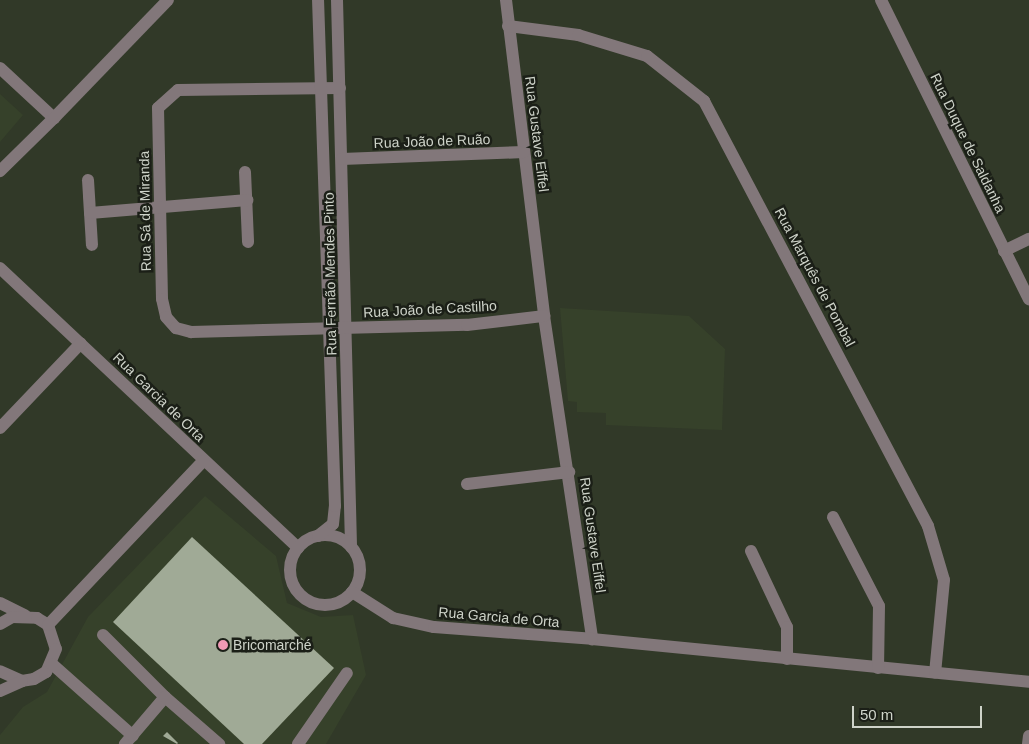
<!DOCTYPE html>
<meta charset="utf-8">
<style>
body{margin:0}
#map{position:relative;width:1029px;height:744px;overflow:hidden;background:#313928;font-family:Arial,sans-serif}
div>[style]{position:absolute}
.built>*{inset:0;background:#36412a}
.building>*{inset:0;background:#a0aa96}
.minor>*{height:12px;margin:-6px;padding:0 6px;transform-origin:6px;border-radius:6px;background:#82777a}
.minor>.ring{margin:-6px;padding:0;box-sizing:content-box;background:none;border:12px solid #82777a;border-radius:50%}
.dots>*{width:14px;height:14px;translate:-50% -50%;box-sizing:border-box;border:2px solid #1b1f17;border-radius:50%}
span{translate:-50% -50%;white-space:nowrap;text-align:center;line-height:1.15;-webkit-text-stroke:5px #1b1f17;paint-order:stroke}
.street-label{font-size:14px;color:#ced3c9}
.poi-label{font-size:14px;color:#ced3c9}
.left{translate:0 -50%;text-align:left}
.scale{position:absolute;left:852px;top:706px;width:130px;height:22px;box-sizing:border-box;border:2px solid #ced3c9;border-top:0;padding-left:6px;font-size:15px;line-height:18px;white-space:nowrap;color:#ced3c9;-webkit-text-stroke:4px #1b1f17;paint-order:stroke}
</style>
<div id="map">
<div class="built">
<i style="clip-path:polygon(0 94px,23px 115px,0 142px)"></i>
<i style="clip-path:polygon(560px 308px,689px 316px,725px 349px,722px 430px,606px 425px,606px 413px,577px 412px,577px 402px,568px 401px)"></i>
<i style="clip-path:polygon(205px 496px,276px 556px,287px 603px,321px 617px,353px 615px,366px 675px,326px 744px,0 744px,0 735px,23px 707px,47px 692px,88px 617px)"></i>
</div>
<div class="building">
<i style="clip-path:polygon(192px 537px,334px 668px,262px 744px,244px 744px,113px 622px)"></i>
<i style="clip-path:polygon(167px 732px,178px 743px,177px 744px,163px 736px)"></i>
</div>
<div class="minor">
<i style="left:337px;top:0;width:547px;rotate:88.53deg"></i>
<i style="left:506px;top:0;width:318px;rotate:83.1deg"></i>
<i style="left:544px;top:316px;width:327px;rotate:81.5deg"></i>
<i style="left:592px;top:639px;width:439px;rotate:5.6deg"></i>
<i style="left:881px;top:0;width:334px;rotate:63.7deg"></i>
<i style="left:508px;top:26px;width:71px;rotate:7.3deg"></i>
<i style="left:578px;top:35px;width:72px;rotate:16.9deg"></i>
<i style="left:647px;top:56px;width:73px;rotate:38.3deg"></i>
<i style="left:704px;top:101px;width:480px;rotate:62.2deg"></i>
<i style="left:928px;top:526px;width:56px;rotate:73.5deg"></i>
<i style="left:944px;top:580px;width:93px;rotate:95.5deg"></i>
<i style="left:0;top:68px;width:74px;rotate:42.8deg"></i>
<i style="left:54px;top:118px;width:76px;rotate:135.5deg"></i>
<i style="left:340px;top:88px;width:162px;rotate:179.3deg"></i>
<i style="left:178px;top:90px;width:27px;rotate:138deg"></i>
<i style="left:158px;top:108px;width:191px;rotate:88.8deg"></i>
<i style="left:162px;top:299px;width:18px;rotate:77deg"></i>
<i style="left:166px;top:317px;width:15px;rotate:48deg"></i>
<i style="left:176px;top:328px;width:16px;rotate:15deg"></i>
<i style="left:191px;top:332px;width:276px;rotate:-1.5deg"></i>
<i style="left:467px;top:325px;width:78px;rotate:-6.7deg"></i>
<i style="left:54px;top:118px;width:164px;rotate:-46deg"></i>
<i style="left:342px;top:159px;width:182px;rotate:-2.2deg"></i>
<i style="left:245px;top:172px;width:70px;rotate:87.5deg"></i>
<i style="left:88px;top:180px;width:65px;rotate:86.5deg"></i>
<i style="left:90px;top:213px;width:158px;rotate:-4.7deg"></i>
<i style="left:1004px;top:251px;width:28px;rotate:-26deg"></i>
<i style="left:0;top:268px;width:409px;rotate:43.2deg"></i>
<i style="left:0;top:428px;width:117px;rotate:-46.4deg"></i>
<i style="left:467px;top:484px;width:103px;rotate:-6.7deg"></i>
<i style="left:833px;top:517px;width:100px;rotate:62.7deg"></i>
<i style="left:879px;top:606px;width:62px;rotate:90.9deg"></i>
<i class="ring" style="left:290px;top:535px;width:58px;height:58px"></i>
<i style="left:318px;top:536px;width:19px;rotate:-39deg"></i>
<i style="left:333px;top:524px;width:18px;rotate:-84deg"></i>
<i style="left:335px;top:506px;width:506px;rotate:-91.92deg"></i>
<i style="left:751px;top:551px;width:84px;rotate:64.7deg"></i>
<i style="left:787px;top:627px;width:32px;rotate:90deg"></i>
<i style="left:352px;top:592px;width:49px;rotate:32.4deg"></i>
<i style="left:393px;top:618px;width:42px;rotate:12.4deg"></i>
<i style="left:434px;top:627px;width:158px;rotate:4.3deg"></i>
<i style="left:0;top:603px;width:28px;rotate:26deg"></i>
<i style="left:0;top:624px;width:14px;rotate:-30deg"></i>
<i style="left:12px;top:617px;width:25px;rotate:2deg"></i>
<i style="left:37px;top:618px;width:13px;rotate:32deg"></i>
<i style="left:48px;top:625px;width:25px;rotate:72deg"></i>
<i style="left:56px;top:649px;width:25px;rotate:113deg"></i>
<i style="left:46px;top:672px;width:14px;rotate:150deg"></i>
<i style="left:34px;top:679px;width:12px;rotate:171deg"></i>
<i style="left:22px;top:681px;width:24px;rotate:-156deg"></i>
<i style="left:48px;top:625px;width:226px;rotate:-46.6deg"></i>
<i style="left:103px;top:635px;width:88px;rotate:45deg"></i>
<i style="left:165px;top:697px;width:62px;rotate:130.4deg"></i>
<i style="left:52px;top:664px;width:108px;rotate:41.6deg"></i>
<i style="left:0;top:691px;width:24px;rotate:-24deg"></i>
<i style="left:165px;top:697px;width:72px;rotate:41deg"></i>
<i style="left:298px;top:744px;width:86px;rotate:-55.4deg"></i>
<i style="left:1028px;top:744px;width:8px;rotate:-83deg"></i>
</div>
<div class="dots">
<i style="left:223px;top:645px;background:#f09ab5"></i>
</div>
<div class="street-label">
<span style="left:537px;top:134px;rotate:83deg">Rua Gustave Eiffel</span>
<span style="left:432px;top:141px;rotate:-2deg">Rua João de Ruão</span>
<span style="left:968px;top:143px;rotate:64deg">Rua Duque de Saldanha</span>
<span style="left:145px;top:211px;rotate:-91deg">Rua Sá de Miranda</span>
<span style="left:330px;top:274px;rotate:-91deg">Rua Fernão Mendes Pinto</span>
<span style="left:815px;top:277px;rotate:62deg">Rua Marquês de Pombal</span>
<span style="left:430px;top:309px;rotate:-3deg">Rua João de Castilho</span>
<span style="left:159px;top:397px;rotate:44deg">Rua Garcia de Orta</span>
<span style="left:593px;top:535px;rotate:82deg">Rua Gustave Eiffel</span>
<span style="left:499px;top:617px;rotate:5deg">Rua Garcia de Orta</span>
</div>
<div class="poi-label">
<span class="left" style="left:233px;top:645px">Bricomarché</span>
</div>
<div class="scale">50 m</div>
</div>
